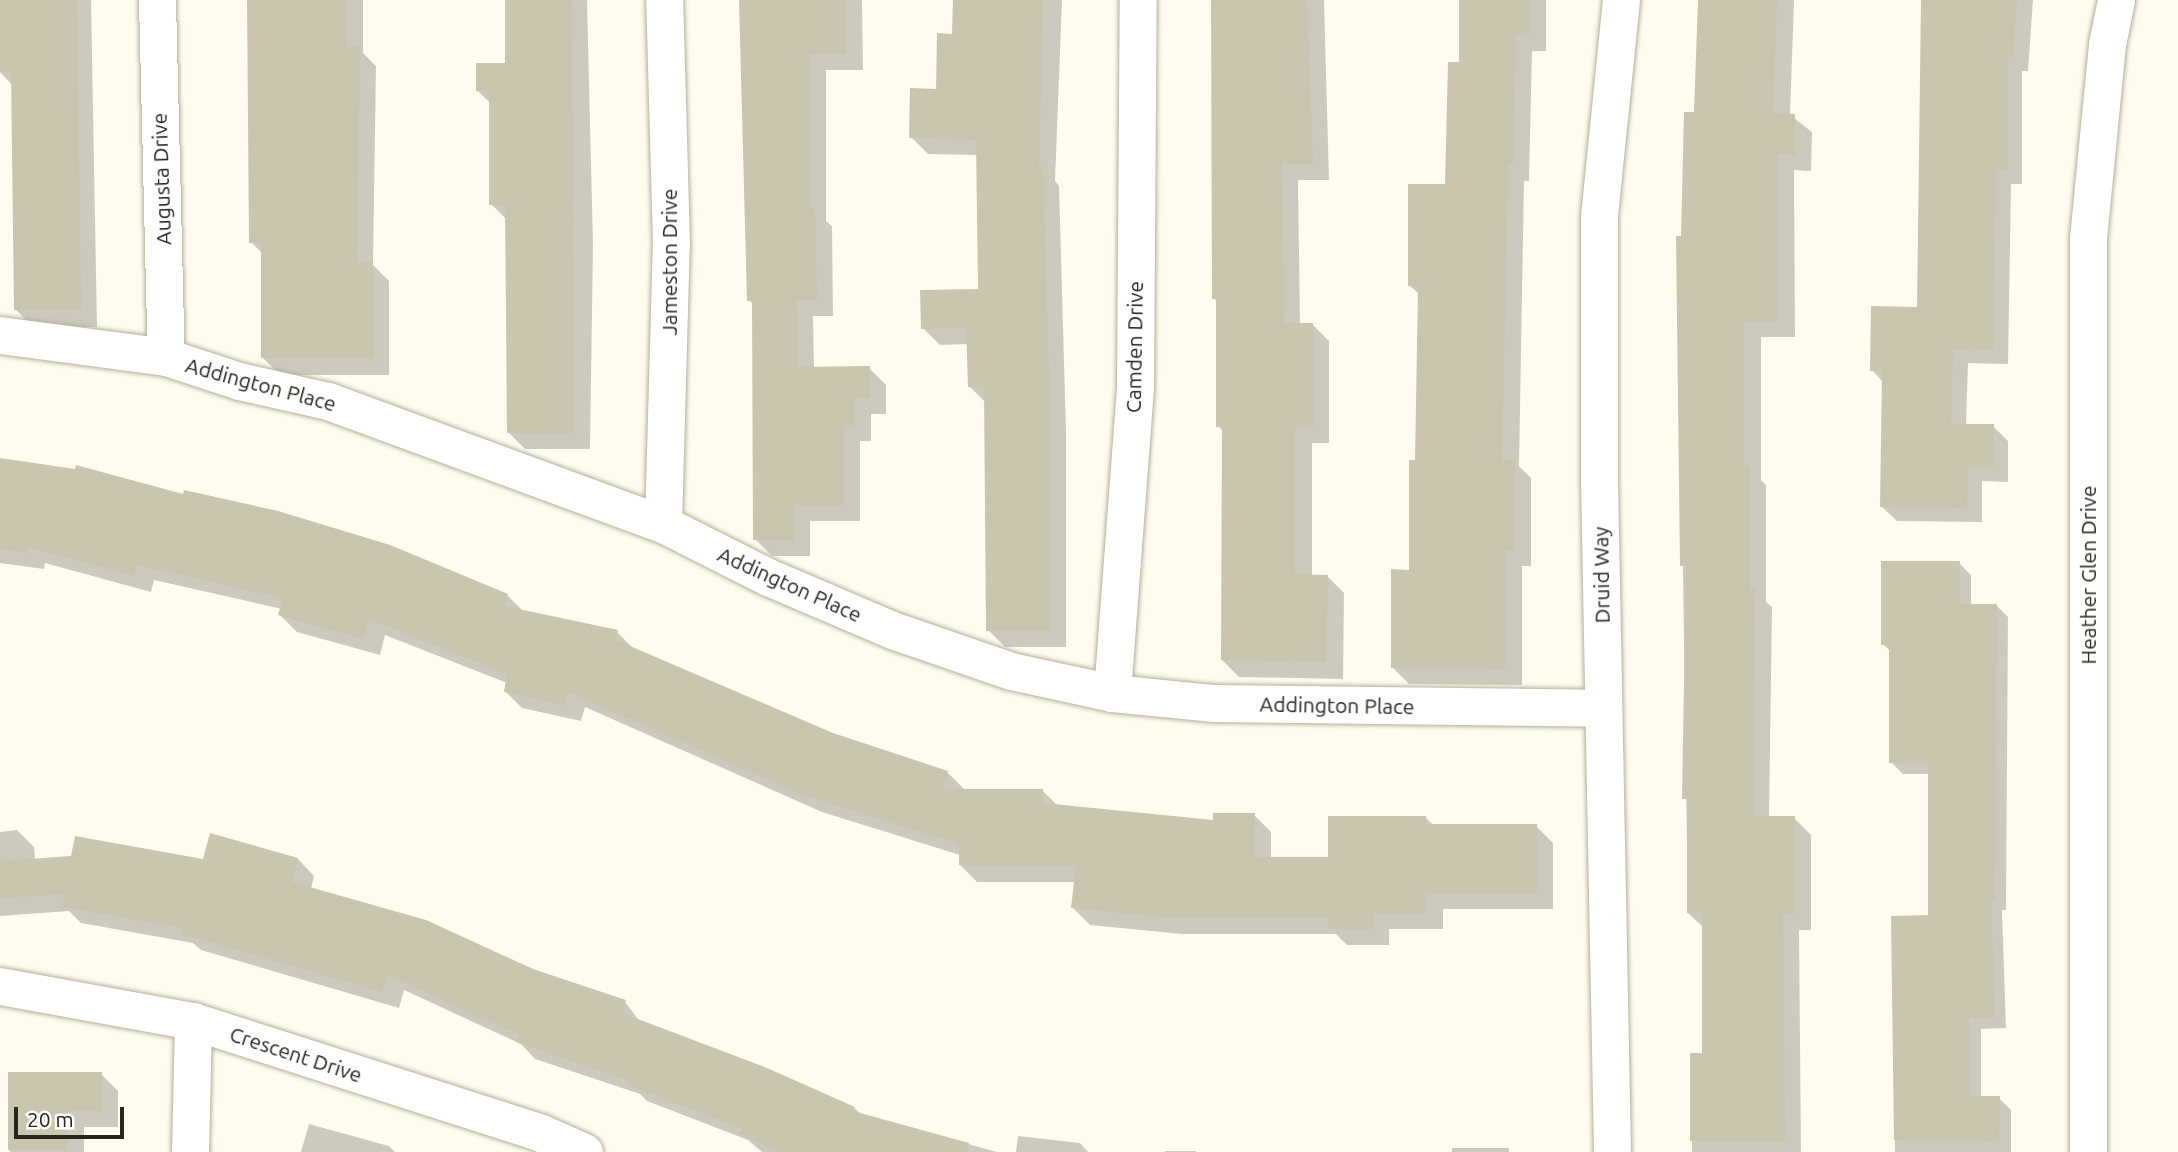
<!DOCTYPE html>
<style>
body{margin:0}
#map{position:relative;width:2178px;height:1152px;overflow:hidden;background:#fffcef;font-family:Ubuntu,sans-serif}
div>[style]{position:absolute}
.shadow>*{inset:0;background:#0003;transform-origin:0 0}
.building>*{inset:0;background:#c9c5af}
.roads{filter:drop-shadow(0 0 2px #b4b09b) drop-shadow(0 0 2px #b4b09b)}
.street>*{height:37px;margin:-18.5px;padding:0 18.5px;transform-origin:18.5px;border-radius:18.5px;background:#fff}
span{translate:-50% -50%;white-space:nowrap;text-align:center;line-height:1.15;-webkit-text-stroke:7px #fff;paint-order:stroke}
.street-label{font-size:21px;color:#27251d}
.scale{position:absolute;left:14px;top:1107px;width:110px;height:32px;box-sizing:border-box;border:4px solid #27251d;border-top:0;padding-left:9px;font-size:21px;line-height:24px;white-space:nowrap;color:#27251d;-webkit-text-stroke:5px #fff;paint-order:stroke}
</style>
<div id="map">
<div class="shadow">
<i style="clip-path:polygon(0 0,91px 0,97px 327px,33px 327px,16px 310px,13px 86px,0 72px)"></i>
<i style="clip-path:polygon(248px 0,363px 0,363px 53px,376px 66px,373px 265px,389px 281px,389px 375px,280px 375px,263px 358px,263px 254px,251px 242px)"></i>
<i style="clip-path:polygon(507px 0,587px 0,593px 245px,590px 449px,525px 449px,508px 432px,507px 220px,491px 204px,491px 104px,477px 90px,507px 65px)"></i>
<i style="clip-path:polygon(742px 0,862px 0,863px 70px,826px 70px,826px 221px,832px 226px,833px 316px,813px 316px,814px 369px,869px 368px,886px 385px,886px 414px,871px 414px,871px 441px,860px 441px,860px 521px,810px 521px,810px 556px,772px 556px,755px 539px,754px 305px,749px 300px)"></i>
<i style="clip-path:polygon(954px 0,1062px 0,1055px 181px,1059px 186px,1066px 431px,1066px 647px,1005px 647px,988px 630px,986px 403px,969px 386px,968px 344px,940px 345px,923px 328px,979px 290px,978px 155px,928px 154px,911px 137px,938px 90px,954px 36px)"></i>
<i style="clip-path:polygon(1213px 0,1324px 0,1329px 180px,1298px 180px,1300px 324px,1312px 324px,1329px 341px,1329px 443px,1312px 443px,1312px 576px,1327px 576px,1344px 593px,1343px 679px,1239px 677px,1222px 660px,1224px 432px,1218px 426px,1218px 303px,1214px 298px)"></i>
<i style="clip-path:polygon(1461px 0,1546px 0,1546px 51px,1532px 51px,1529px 181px,1524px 181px,1519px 466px,1531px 478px,1531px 566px,1522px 566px,1522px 685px,1409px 684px,1392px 667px,1411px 571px,1417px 461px,1420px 295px,1409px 285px,1447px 186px,1461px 64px)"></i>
<i style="clip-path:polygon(1700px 0,1794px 0,1790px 115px,1812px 132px,1811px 171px,1794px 170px,1795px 337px,1761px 337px,1761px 480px,1766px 485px,1766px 602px,1772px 607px,1769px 818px,1794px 818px,1811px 835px,1811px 930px,1799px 930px,1801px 1152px,1692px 1152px,1692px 1055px,1704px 1055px,1704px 928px,1688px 913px,1678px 238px,1683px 238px,1696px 114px)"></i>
<i style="clip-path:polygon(1923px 0,2033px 0,2028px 71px,2022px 71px,2022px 184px,2011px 184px,2008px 364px,1968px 363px,1966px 426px,1993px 426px,2008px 441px,2008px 482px,1982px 481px,1982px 522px,1897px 521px,1881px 506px,1883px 382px,1872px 370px,1919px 309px)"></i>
<i style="clip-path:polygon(0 460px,507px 595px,524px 612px,617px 632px,634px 649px,832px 734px,947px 772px,965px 790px,1042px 790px,1058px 806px,1215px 822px,1254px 815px,1271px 832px,1271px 859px,1330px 859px,1426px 818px,1434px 826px,1536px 826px,1553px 843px,1553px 909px,1443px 909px,1443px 929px,1389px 929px,1389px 945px,1347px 945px,1336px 934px,1182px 934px,1090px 925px,1073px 908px,1076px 882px,977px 882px,960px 865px,960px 855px,822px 812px,585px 707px,581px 721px,522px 708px,505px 691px,507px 683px,385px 635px,380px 655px,297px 632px,280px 615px,282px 609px,154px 580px,151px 592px,45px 563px,44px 569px,0 563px)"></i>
<i style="clip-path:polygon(1959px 563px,1971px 575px,1971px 605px,1996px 605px,2008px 617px,2006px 910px,2002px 910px,2006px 1028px,1981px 1029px,1981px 1098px,1999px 1098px,2011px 1110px,2011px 1152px,1895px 1152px,1892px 918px,1930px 917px,1930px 774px,1903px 774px,1891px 762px,1891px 652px,1883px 644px)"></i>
<i style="clip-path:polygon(17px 830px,34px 847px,35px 860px,298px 859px,314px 876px,311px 889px,625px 1002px,641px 1023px,854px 1108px,862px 1115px,997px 1152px,762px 1152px,748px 1140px,647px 1101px,640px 1094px,535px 1059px,521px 1044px,404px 990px,399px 1008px,201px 950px,193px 943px,81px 923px,69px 911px,0 916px,0 832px)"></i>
<i style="clip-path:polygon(10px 1074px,101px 1074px,118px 1091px,118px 1127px,84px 1127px,84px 1152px,10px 1152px)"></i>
<i style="clip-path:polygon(309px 1124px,389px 1146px,395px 1152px,301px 1152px)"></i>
<i style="clip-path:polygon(1018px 1136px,1080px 1143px,1088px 1152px,1016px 1152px)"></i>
<i style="left:1452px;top:1148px;width:57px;height:4px"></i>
<i style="left:1165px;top:1151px;width:31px;height:1px"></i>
</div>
<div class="building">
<i style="clip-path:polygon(0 0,77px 0,81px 310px,14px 310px,11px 72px,0 72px)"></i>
<i style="clip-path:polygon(247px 0,347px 0,347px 47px,360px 47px,357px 262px,373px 262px,373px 358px,261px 358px,261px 243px,249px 243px)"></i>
<i style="clip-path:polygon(505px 0,572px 0,574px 433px,507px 433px,505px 205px,489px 205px,489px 91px,476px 91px,476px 63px,505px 63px)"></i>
<i style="clip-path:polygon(739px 0,846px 0,846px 54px,810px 54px,810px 208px,815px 208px,817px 300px,797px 300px,798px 367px,870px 366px,870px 398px,855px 398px,855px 425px,844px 425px,844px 505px,794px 505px,794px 540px,753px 540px,752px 301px,747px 301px)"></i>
<i style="clip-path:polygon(953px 0,1043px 0,1039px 167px,1043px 167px,1050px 413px,1050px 631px,986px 631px,984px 387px,968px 387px,966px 327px,921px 329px,920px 290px,978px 289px,976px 140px,909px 138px,910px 88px,936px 89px,937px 33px,952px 34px)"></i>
<i style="clip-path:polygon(1211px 0,1307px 0,1313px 164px,1282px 164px,1284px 323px,1313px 323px,1313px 427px,1295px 427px,1295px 574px,1328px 575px,1326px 662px,1221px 660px,1222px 427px,1216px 427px,1216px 299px,1212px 299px)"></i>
<i style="clip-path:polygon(1459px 0,1530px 0,1530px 35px,1516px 35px,1513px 165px,1508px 165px,1502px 460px,1515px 460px,1515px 550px,1506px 550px,1505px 669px,1391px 668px,1391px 569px,1409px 570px,1409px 460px,1415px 460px,1418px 286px,1408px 286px,1408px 184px,1445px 184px,1448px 62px,1459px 62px)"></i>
<i style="clip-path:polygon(1698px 0,1777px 0,1773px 113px,1795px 114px,1795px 155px,1778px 154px,1778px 321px,1744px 321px,1744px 467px,1750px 467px,1750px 588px,1755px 588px,1753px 816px,1795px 816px,1795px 913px,1783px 913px,1785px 1141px,1690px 1141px,1690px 1053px,1702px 1053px,1702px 913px,1687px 913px,1687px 799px,1682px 799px,1686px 566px,1680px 566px,1676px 236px,1681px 236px,1684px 112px,1694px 112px)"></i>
<i style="clip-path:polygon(1921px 0,2017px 0,2013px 57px,2008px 57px,2008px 169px,1996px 169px,1993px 350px,1953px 349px,1951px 424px,1994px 424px,1994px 467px,1968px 467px,1967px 508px,1880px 507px,1882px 371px,1870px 371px,1871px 306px,1917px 307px)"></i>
<i style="clip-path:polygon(0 458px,75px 469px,76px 465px,183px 494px,184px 490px,278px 511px,390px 545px,508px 594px,504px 606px,618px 630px,616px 640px,833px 733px,948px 771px,942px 789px,1043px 789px,1043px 803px,1213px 820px,1213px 813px,1255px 813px,1255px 857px,1328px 857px,1328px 816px,1426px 816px,1426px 824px,1537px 824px,1537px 893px,1426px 893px,1426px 913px,1373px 913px,1373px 929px,1328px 929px,1328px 917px,1164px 917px,1071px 908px,1076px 865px,959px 865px,959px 844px,803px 795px,568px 692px,565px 705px,504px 692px,507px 674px,369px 619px,363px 639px,278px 615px,283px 598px,137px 565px,134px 576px,28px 547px,27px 553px,0 549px)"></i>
<i style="clip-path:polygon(1881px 561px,1960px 561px,1960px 604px,1997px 604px,1995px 899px,1991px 899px,1995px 1017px,1969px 1018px,1969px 1096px,2000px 1096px,1999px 1141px,1894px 1140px,1891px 916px,1928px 915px,1928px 763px,1889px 763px,1889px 645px,1881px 645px)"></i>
<i style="clip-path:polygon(210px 833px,298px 858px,292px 882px,426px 920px,533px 969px,626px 1000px,622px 1013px,767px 1068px,855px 1107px,853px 1111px,969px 1143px,968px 1152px,781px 1152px,739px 1134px,741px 1128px,628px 1085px,629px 1081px,516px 1042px,519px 1035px,387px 975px,382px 992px,182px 934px,184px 928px,62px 907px,65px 894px,0 898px,0 861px,71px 856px,75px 836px,203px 859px)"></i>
<i style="clip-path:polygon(8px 1072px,102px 1072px,102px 1111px,67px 1111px,67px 1150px,8px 1150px)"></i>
</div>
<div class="roads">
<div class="street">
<i style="left:157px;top:0;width:357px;rotate:88.6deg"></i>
<i style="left:0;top:335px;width:167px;rotate:7.5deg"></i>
<i style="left:166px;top:357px;width:77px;rotate:18.2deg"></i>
<i style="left:239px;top:381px;width:91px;rotate:12.7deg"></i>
<i style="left:328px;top:401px;width:357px;rotate:20.2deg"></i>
<i style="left:663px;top:524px;width:118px;rotate:26.8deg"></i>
<i style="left:768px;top:577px;width:135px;rotate:23.1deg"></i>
<i style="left:892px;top:630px;width:126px;rotate:19deg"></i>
<i style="left:1011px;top:671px;width:103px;rotate:12.3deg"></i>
<i style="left:1112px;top:693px;width:100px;rotate:5.7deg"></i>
<i style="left:1212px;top:703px;width:391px;rotate:0.7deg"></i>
<i style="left:663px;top:524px;width:280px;rotate:-88.4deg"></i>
<i style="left:671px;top:244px;width:244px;rotate:-91.6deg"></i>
<i style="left:1112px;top:693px;width:308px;rotate:-85.7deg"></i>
<i style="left:1135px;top:386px;width:386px;rotate:-89.6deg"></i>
<i style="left:0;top:986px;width:196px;rotate:10.3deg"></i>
<i style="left:193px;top:1021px;width:366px;rotate:17.8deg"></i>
<i style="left:541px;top:1133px;width:47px;rotate:23.8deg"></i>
<i style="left:190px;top:1152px;width:131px;rotate:-88.7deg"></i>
<i style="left:1612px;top:1152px;width:670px;rotate:-91.11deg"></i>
<i style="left:1599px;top:482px;width:266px;rotate:-90deg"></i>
<i style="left:1599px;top:216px;width:217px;rotate:-84.2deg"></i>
<i style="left:2088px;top:1152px;width:914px;rotate:-90deg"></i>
<i style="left:2088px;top:238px;width:195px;rotate:-84.4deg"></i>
<i style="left:2107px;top:44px;width:45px;rotate:-78.4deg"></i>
</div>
</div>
<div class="street-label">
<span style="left:161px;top:179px;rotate:-92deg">Augusta Drive</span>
<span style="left:669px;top:262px;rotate:-90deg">Jameston Drive</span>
<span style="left:1134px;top:347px;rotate:-89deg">Camden Drive</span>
<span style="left:261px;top:384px;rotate:15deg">Addington Place</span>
<span style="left:1601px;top:575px;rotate:-91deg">Druid Way</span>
<span style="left:2088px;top:575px;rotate:-90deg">Heather Glen Drive</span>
<span style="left:790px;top:584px;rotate:24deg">Addington Place</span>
<span style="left:1337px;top:705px;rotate:1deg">Addington Place</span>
<span style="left:296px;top:1054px;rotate:18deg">Crescent Drive</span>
</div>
<div class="scale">20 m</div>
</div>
